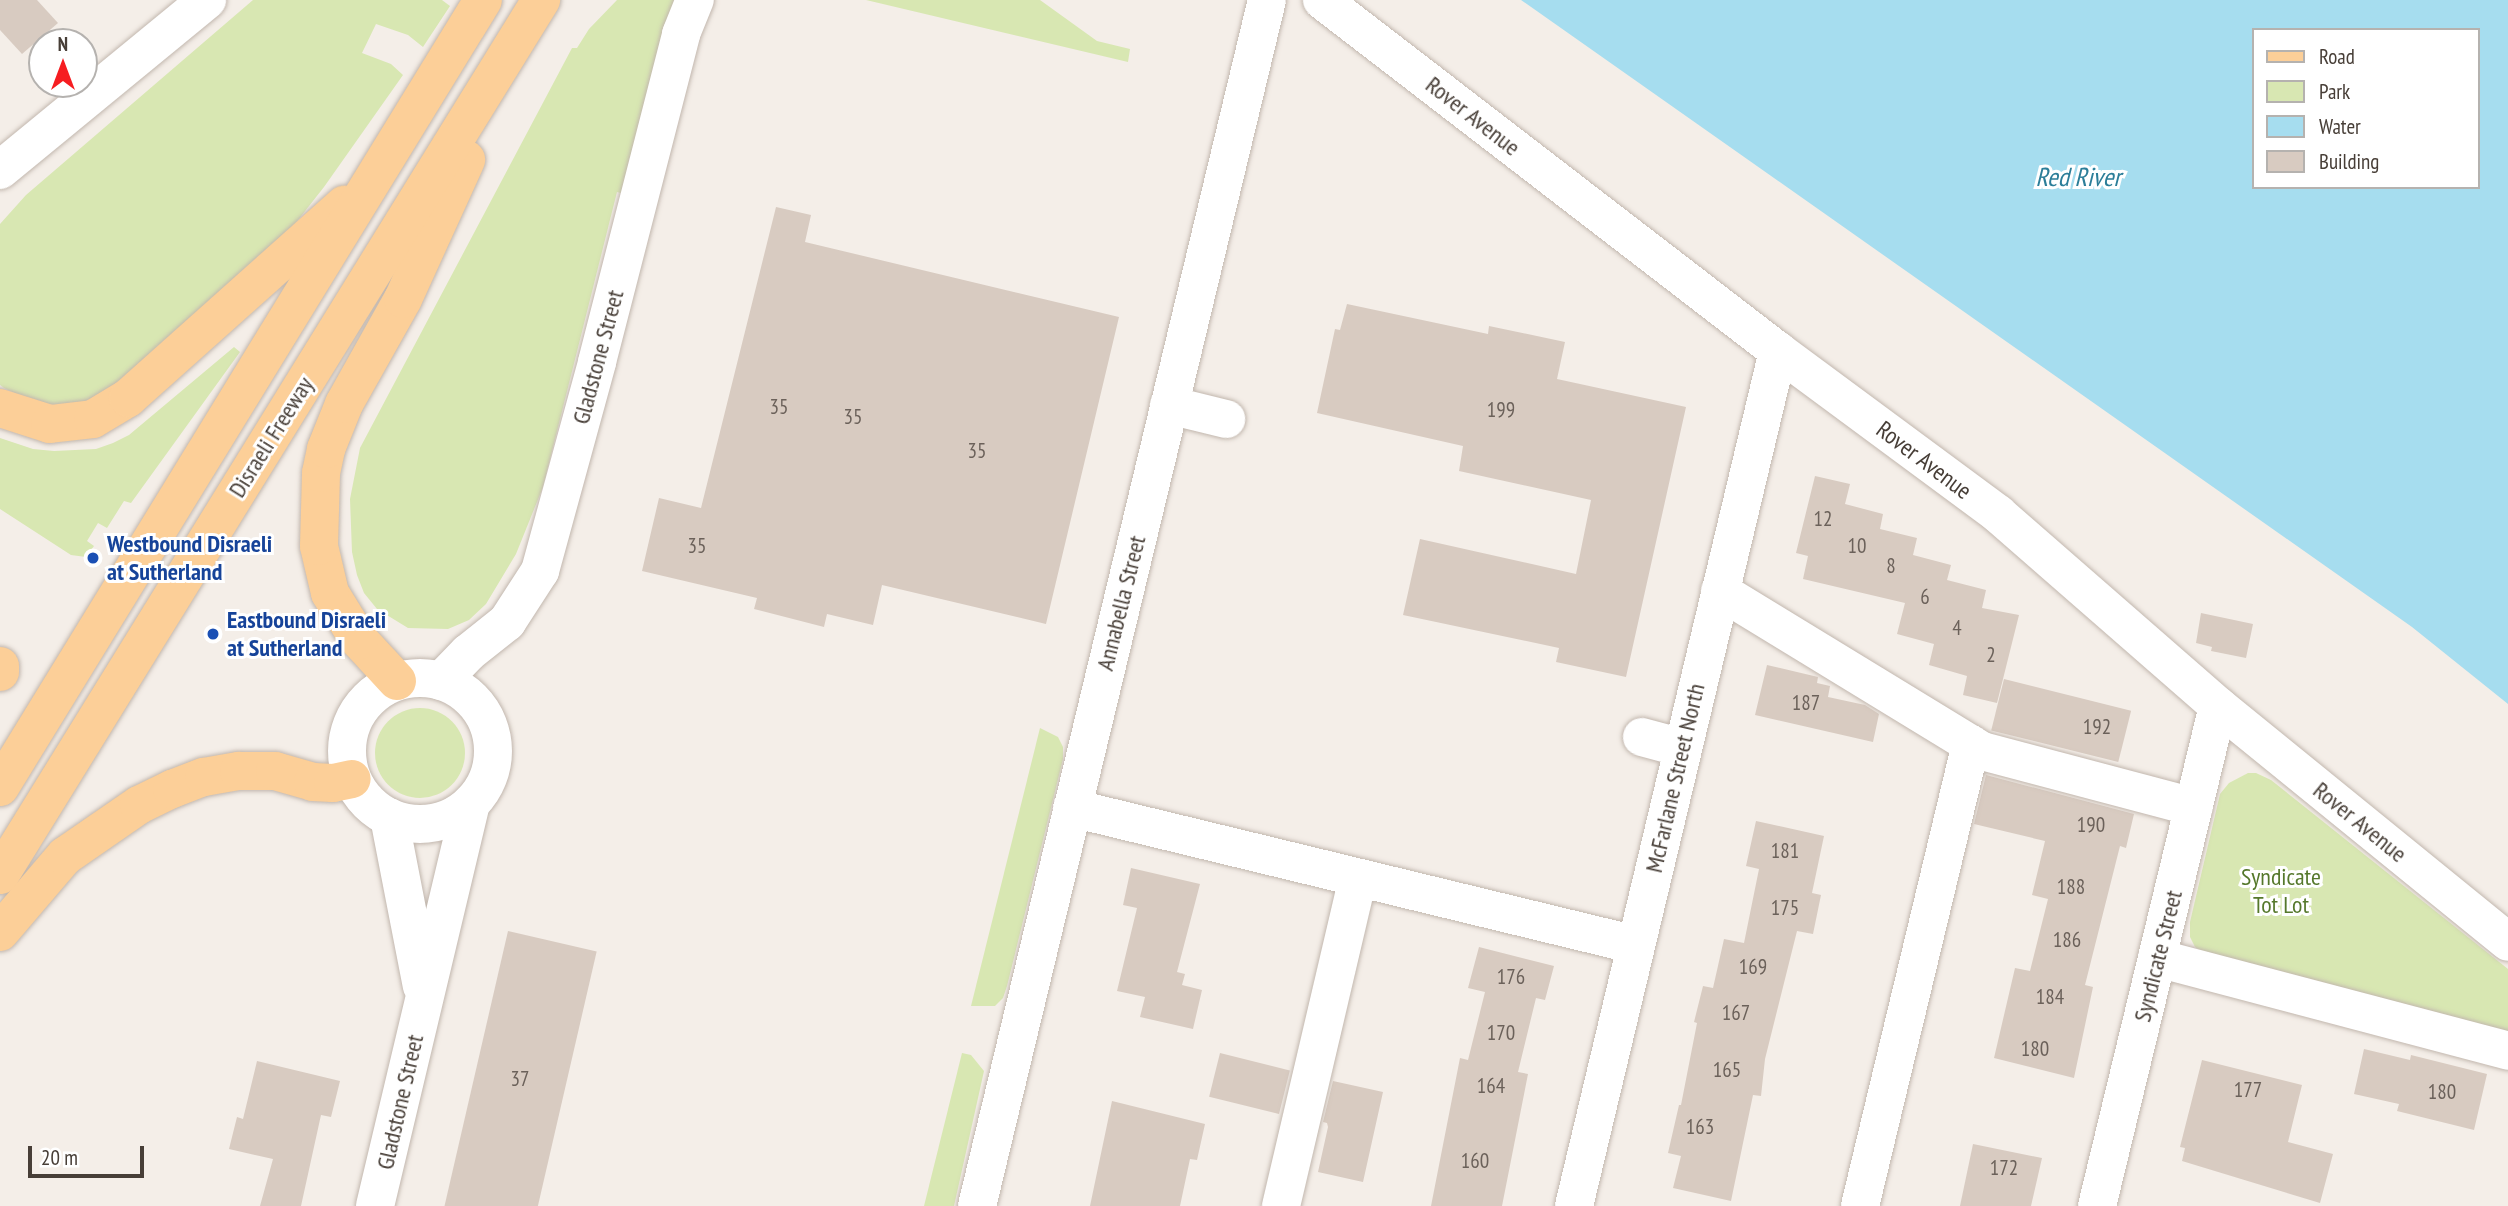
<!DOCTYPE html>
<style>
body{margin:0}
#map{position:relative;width:2508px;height:1206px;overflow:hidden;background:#f4eee8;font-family:"PT Sans Narrow",sans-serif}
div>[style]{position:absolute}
.green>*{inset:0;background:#d8e7b2}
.round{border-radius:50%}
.water>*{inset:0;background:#a6ddef}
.building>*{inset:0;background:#d8cbc1;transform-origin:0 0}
.roads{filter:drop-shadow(0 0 2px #c2b7ae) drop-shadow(0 0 2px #c2b7ae)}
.minor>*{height:38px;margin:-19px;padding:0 19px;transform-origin:19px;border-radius:19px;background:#fff}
.minor>.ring{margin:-19px;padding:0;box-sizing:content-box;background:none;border:38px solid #fff;border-radius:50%}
.major>*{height:38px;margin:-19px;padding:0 19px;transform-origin:19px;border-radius:19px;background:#fccf98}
.dots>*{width:19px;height:19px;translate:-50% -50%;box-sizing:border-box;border:4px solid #fff;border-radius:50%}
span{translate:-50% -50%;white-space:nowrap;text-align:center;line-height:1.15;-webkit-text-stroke:6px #fff;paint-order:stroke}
.number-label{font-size:21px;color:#6b615a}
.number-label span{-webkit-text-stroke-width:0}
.street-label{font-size:24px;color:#473e37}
.transit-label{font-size:24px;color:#164399;font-weight:700}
.left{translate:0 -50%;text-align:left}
.park-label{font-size:24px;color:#55782b}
.water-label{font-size:26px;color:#2c7e99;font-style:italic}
.legend{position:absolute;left:2252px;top:28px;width:228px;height:161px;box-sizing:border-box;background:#fff;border:2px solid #b5b2af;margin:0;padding:9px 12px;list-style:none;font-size:21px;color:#473e37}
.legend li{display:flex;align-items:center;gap:14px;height:35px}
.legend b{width:35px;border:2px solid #b5b2af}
.north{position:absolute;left:28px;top:28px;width:70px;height:70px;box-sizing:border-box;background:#fff;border:2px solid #b5b2af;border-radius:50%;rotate:0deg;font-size:19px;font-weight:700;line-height:28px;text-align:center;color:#473e37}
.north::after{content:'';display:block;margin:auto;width:24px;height:32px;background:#f61d21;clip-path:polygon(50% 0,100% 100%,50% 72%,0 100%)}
.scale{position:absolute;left:28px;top:1146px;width:116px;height:32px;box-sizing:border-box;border:4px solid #473e37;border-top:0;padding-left:9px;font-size:21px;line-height:24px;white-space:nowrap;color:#473e37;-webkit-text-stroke:5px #fff;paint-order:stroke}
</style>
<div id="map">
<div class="green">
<i style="clip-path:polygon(253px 0,442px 0,450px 6px,423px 47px,408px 35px,376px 24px,362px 53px,391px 64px,403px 75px,324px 187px,287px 234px,97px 400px,58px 406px,31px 401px,4px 388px,0 385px,0 224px,26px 195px)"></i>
<i style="clip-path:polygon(617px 0,681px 0,631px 196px,617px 192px,543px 487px,516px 554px,486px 604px,469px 620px,448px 629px,408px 628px,377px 609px,364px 593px,357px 575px,352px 552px,350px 499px,360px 448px,572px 48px,577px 48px,589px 29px)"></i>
<i style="clip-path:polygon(866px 0,1040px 0,1097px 41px,1130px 49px,1128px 62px)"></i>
<i style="clip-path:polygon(234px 347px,240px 352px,131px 503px,124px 501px,107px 528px,98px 523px,87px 541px,94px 546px,86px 557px,71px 555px,0 509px,0 438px,33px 449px,54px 451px,96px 449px,113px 443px,129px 435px)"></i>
<i class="round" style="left:375px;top:708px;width:90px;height:90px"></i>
<i style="clip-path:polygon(1040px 728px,1058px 737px,1063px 747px,1063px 759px,1007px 986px,1003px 998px,995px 1006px,971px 1006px)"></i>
<i style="clip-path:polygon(2248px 773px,2256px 773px,2271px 780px,2508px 969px,2508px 1040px,2206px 954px,2195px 947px,2190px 937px,2190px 922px,2220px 794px,2229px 783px)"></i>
<i style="clip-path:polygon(962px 1053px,971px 1055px,984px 1071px,954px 1206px,924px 1206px)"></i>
</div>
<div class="water">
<i style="clip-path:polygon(evenodd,1521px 0,2508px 0,2508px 704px,2412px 627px,1521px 0,2254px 30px,2478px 30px,2478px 187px,2254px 187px,2254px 30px)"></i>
</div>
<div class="building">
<i style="clip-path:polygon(0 0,37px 0,58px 23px,22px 54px,0 30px)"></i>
<i style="clip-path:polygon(776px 207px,811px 215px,805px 242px,1119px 317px,1046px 624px,882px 585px,873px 625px,827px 614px,824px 627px,754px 609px,757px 598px,642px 571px,659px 498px,701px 508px)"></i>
<i style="clip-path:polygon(1347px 304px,1488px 334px,1489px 326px,1565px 342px,1557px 379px,1686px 407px,1626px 677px,1556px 662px,1559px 648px,1403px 615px,1420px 539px,1576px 574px,1591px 500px,1459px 471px,1463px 446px,1317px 413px,1335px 329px,1340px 330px)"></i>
<i style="clip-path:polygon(1815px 476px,1850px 484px,1845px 504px,1883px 514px,1880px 529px,1917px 538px,1913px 555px,1951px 565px,1947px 580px,1986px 590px,1982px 608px,2019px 615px,1997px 703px,1963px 695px,1967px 676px,1929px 665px,1934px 644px,1897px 634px,1905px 603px,1803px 579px,1808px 556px,1796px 553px)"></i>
<i style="clip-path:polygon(2201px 613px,2253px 624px,2246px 658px,2211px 651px,2212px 647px,2196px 643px)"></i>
<i style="clip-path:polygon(1767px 665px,1818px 677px,1817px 683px,1830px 686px,1828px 697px,1865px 705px,1879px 714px,1873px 742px,1755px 715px)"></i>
<i style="left:2004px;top:679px;width:131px;height:53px;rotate:14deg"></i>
<i style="clip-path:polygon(1986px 775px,2134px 814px,2126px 848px,2120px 846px,2085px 985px,2093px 987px,2074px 1078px,1994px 1058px,2015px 968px,2030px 971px,2048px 899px,2032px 895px,2045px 841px,1974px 824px)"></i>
<i style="clip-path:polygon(1756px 821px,1824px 836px,1812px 893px,1821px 895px,1813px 934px,1797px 931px,1765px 1059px,1761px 1096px,1753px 1095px,1731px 1201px,1673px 1188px,1681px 1156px,1668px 1153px,1679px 1105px,1681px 1105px,1697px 1023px,1694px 1022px,1703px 986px,1713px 988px,1724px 939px,1744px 943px,1759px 869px,1746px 866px)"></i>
<i style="clip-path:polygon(1131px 868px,1200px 884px,1177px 972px,1185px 974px,1182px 985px,1202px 990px,1193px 1029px,1140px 1017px,1145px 997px,1117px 991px,1137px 908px,1123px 905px)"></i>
<i style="left:508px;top:931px;width:91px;height:283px;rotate:13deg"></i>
<i style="clip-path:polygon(1479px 947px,1554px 966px,1545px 1000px,1536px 998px,1518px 1072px,1528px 1074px,1502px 1206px,1431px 1206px,1460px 1058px,1468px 1060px,1485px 992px,1468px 988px)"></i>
<i style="clip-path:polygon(2364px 1049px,2410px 1060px,2411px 1055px,2487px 1074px,2474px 1130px,2397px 1111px,2399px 1104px,2354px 1094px)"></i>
<i style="left:1220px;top:1053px;width:72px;height:45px;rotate:14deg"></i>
<i style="clip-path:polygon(2202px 1060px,2302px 1085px,2288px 1142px,2333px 1154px,2320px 1203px,2182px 1161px,2185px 1148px,2180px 1147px)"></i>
<i style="clip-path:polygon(257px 1061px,340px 1081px,331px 1117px,321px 1115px,301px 1206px,260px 1206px,273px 1159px,229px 1149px,237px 1117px,243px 1119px)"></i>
<i style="clip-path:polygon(1333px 1081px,1383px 1092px,1363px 1182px,1318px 1172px,1328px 1127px,1327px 1123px,1323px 1122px)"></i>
<i style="clip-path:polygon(1112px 1101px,1205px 1124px,1197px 1160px,1190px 1159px,1180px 1206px,1090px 1206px)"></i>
<i style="clip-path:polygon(1973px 1144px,2042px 1158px,2031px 1206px,1960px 1206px)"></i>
</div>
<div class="roads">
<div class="minor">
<i style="left:1322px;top:0;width:575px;rotate:37.59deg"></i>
<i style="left:1778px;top:351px;width:274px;rotate:36.5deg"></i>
<i style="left:1998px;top:514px;width:292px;rotate:41.1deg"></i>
<i style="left:2218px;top:706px;width:374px;rotate:39.1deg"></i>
<i style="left:0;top:170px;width:268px;rotate:-39.4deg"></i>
<i style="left:1169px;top:405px;width:59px;rotate:13.8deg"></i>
<i style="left:1720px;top:591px;width:307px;rotate:31.4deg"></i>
<i style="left:1982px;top:751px;width:219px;rotate:14.8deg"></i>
<i class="ring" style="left:347px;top:678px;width:108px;height:108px"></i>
<i style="left:441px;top:681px;width:39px;rotate:-46deg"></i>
<i style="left:468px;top:653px;width:50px;rotate:-38.5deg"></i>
<i style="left:507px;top:622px;width:61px;rotate:-57.1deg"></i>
<i style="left:540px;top:571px;width:217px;rotate:-74.7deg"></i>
<i style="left:597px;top:362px;width:339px;rotate:-75.6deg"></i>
<i style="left:681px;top:34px;width:37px;rotate:-68deg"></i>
<i style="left:1642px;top:737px;width:42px;rotate:15deg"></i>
<i style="left:1072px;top:808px;width:580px;rotate:13.65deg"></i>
<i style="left:389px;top:817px;width:172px;rotate:79deg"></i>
<i style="left:2157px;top:958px;width:363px;rotate:14.8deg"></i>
<i style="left:375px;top:1206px;width:414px;rotate:-76.6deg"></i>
<i style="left:977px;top:1206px;width:1240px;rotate:-76.48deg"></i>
<i style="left:1281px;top:1206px;width:337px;rotate:-76.8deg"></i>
<i style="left:1574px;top:1206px;width:879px;rotate:-76.58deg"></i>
<i style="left:1860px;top:1206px;width:475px;rotate:-76.5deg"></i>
<i style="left:2097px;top:1206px;width:514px;rotate:-76.4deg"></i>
</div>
<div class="major">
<i style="left:0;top:408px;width:52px;rotate:17.7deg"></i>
<i style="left:50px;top:424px;width:43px;rotate:-6.6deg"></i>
<i style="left:93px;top:419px;width:41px;rotate:-31deg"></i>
<i style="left:128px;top:398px;width:290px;rotate:-41.8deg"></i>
<i style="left:0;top:666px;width:6px;rotate:90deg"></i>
<i style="left:397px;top:681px;width:56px;rotate:-132.8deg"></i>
<i style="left:359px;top:640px;width:55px;rotate:-121.7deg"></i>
<i style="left:330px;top:593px;width:48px;rotate:-103.2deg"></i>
<i style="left:319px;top:546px;width:73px;rotate:-88.4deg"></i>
<i style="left:321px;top:473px;width:25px;rotate:-78deg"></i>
<i style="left:326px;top:449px;width:48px;rotate:-68.2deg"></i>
<i style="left:344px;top:404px;width:120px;rotate:-60.7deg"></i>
<i style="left:403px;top:299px;width:153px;rotate:-65.6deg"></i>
<i style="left:0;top:787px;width:923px;rotate:-58.46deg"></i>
<i style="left:0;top:875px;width:1029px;rotate:-58.27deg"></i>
<i style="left:0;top:932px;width:100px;rotate:-49.5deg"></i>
<i style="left:65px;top:856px;width:90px;rotate:-34.6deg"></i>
<i style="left:139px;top:805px;width:37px;rotate:-26deg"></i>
<i style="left:172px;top:789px;width:34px;rotate:-21deg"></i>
<i style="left:204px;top:777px;width:36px;rotate:-10deg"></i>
<i style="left:239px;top:771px;width:36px"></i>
<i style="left:275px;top:771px;width:40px;rotate:16deg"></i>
<i style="left:313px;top:782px;width:20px;rotate:3deg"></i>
<i style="left:333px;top:783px;width:19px;rotate:-12deg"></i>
</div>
</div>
<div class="dots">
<i style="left:93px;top:558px;background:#1a4fb4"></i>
<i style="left:213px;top:634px;background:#1a4fb4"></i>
</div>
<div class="number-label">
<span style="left:779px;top:407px">35</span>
<span style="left:1501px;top:410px">199</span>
<span style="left:853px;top:417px">35</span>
<span style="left:977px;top:451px">35</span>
<span style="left:1823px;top:519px">12</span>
<span style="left:697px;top:546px">35</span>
<span style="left:1857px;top:546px">10</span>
<span style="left:1891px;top:566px">8</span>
<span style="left:1925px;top:597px">6</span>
<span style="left:1957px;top:628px">4</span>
<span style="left:1991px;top:655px">2</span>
<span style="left:1806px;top:703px">187</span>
<span style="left:2097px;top:727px">192</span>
<span style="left:2091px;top:825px">190</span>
<span style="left:1785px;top:851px">181</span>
<span style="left:2071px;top:887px">188</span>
<span style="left:1785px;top:908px">175</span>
<span style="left:2067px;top:940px">186</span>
<span style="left:1753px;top:967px">169</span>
<span style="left:1511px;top:977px">176</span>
<span style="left:2050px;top:997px">184</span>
<span style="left:1736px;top:1013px">167</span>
<span style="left:1501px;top:1033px">170</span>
<span style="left:2035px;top:1049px">180</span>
<span style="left:1727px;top:1070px">165</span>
<span style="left:520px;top:1079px">37</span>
<span style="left:1491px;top:1086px">164</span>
<span style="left:2248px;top:1090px">177</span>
<span style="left:2442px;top:1092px">180</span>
<span style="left:1700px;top:1127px">163</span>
<span style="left:1475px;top:1161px">160</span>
<span style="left:2004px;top:1168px">172</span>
</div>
<div class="street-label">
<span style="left:1473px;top:116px;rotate:38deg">Rover Avenue</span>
<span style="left:598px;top:357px;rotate:-75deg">Gladstone Street</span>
<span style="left:271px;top:437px;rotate:-58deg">Disraeli Freeway</span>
<span style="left:1924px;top:460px;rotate:37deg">Rover Avenue</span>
<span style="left:1121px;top:603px;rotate:-76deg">Annabella Street</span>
<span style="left:1675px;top:778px;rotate:-77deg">McFarlane Street North</span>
<span style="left:2360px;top:822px;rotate:39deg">Rover Avenue</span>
<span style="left:2158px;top:956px;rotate:-76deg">Syndicate Street</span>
<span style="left:400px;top:1102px;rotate:-77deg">Gladstone Street</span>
</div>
<div class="transit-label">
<span class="left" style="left:107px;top:558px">Westbound Disraeli<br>at Sutherland</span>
<span class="left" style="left:227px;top:634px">Eastbound Disraeli<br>at Sutherland</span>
</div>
<div class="park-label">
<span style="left:2281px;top:891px">Syndicate<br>Tot Lot</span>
</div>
<div class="water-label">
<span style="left:2078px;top:177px">Red River</span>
</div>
<ul class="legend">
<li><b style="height:9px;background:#fccf98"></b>Road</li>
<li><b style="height:19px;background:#d8e7b2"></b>Park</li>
<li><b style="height:19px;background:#a6ddef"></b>Water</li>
<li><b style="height:19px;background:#d8cbc1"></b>Building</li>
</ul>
<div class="north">N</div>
<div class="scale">20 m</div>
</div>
